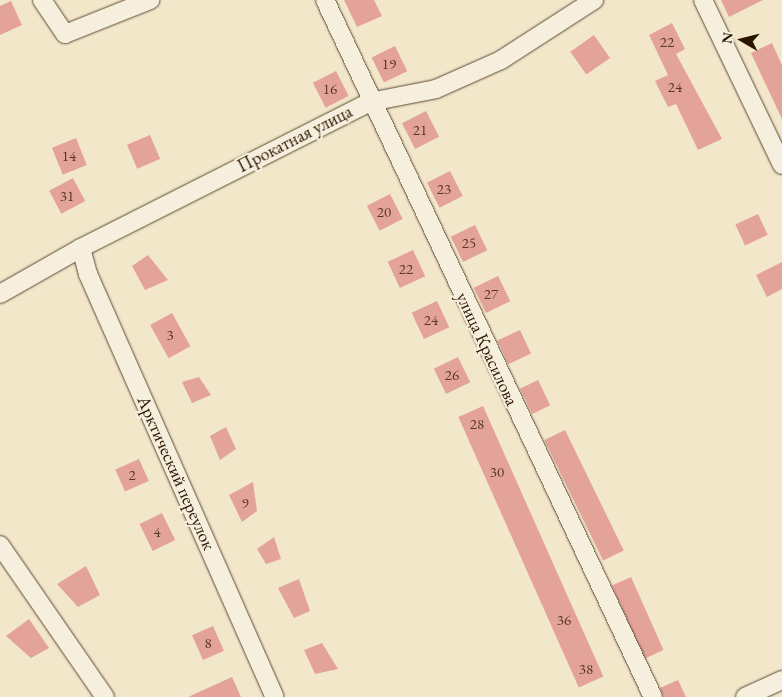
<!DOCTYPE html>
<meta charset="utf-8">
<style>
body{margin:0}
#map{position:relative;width:782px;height:697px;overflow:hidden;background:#f3e7ca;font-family:"EB Garamond",serif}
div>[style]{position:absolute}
.building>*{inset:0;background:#e4a399;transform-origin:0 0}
.roads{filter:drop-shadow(0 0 1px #5c4a33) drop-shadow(0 0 1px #5c4a33)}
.minor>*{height:18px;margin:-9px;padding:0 9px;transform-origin:9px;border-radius:9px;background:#f7efdd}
span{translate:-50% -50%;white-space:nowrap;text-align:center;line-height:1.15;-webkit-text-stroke:4.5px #f7efdd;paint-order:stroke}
.number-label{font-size:15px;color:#583827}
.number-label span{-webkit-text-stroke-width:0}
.street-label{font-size:18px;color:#2a1501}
.north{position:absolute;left:717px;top:15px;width:50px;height:50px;-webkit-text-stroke:4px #f7efdd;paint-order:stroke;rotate:278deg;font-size:14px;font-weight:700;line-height:20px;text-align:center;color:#2a1501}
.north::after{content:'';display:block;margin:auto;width:18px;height:22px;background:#2a1501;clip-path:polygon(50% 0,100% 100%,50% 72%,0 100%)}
</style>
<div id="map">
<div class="building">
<i style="clip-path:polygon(344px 0,374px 0,382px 16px,357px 27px)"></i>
<i style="clip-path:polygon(721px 0,763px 0,729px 17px)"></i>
<i style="clip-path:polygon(11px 1px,22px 25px,0 35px,0 6px)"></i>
<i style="clip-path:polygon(672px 23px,685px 49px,676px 54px,722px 139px,698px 150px,676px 104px,668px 107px,655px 81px,668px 75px,649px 35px)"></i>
<i style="left:594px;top:35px;width:28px;height:29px;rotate:55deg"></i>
<i style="clip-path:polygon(772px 43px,782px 65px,782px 119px,751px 53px)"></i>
<i style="left:395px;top:46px;width:28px;height:26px;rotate:64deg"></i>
<i style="left:336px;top:71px;width:28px;height:26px;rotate:63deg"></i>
<i style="left:426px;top:111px;width:29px;height:27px;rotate:63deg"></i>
<i style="left:150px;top:135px;width:26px;height:25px;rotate:67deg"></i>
<i style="left:76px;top:138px;width:29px;height:26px;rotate:68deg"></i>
<i style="left:450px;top:171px;width:28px;height:26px;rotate:63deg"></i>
<i style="left:73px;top:178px;width:26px;height:27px;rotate:62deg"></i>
<i style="left:390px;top:194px;width:28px;height:26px;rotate:63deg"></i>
<i style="left:758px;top:214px;width:23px;height:25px;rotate:65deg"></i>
<i style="left:475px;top:225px;width:28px;height:27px;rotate:64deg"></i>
<i style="left:413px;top:250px;width:29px;height:28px;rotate:65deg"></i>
<i style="clip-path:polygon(148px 255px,168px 280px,145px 290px,132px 266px)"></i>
<i style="clip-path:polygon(782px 262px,782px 289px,767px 297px,756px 275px)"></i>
<i style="left:498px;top:276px;width:28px;height:27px;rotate:64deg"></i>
<i style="left:437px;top:301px;width:29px;height:28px;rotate:65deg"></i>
<i style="left:172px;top:313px;width:38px;height:25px;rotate:61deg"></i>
<i style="left:520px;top:330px;width:26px;height:25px;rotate:65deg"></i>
<i style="left:458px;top:357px;width:28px;height:27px;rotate:64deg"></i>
<i style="clip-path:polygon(199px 377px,211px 395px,192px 403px,182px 382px)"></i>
<i style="left:538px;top:380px;width:28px;height:20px;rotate:64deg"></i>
<i style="left:483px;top:406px;width:296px;height:27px;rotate:66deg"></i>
<i style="clip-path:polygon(226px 427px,236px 449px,220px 460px,210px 436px)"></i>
<i style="left:565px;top:430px;width:134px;height:23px;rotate:64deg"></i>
<i style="left:139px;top:459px;width:24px;height:26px;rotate:66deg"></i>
<i style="clip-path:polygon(253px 482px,257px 511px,242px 522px,229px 495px)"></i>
<i style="left:162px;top:513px;width:30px;height:25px;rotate:64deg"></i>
<i style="clip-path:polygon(274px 537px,281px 559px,266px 564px,257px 549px)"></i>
<i style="clip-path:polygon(86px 566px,100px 595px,78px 607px,57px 584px)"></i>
<i style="left:631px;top:577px;width:80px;height:21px;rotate:66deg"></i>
<i style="clip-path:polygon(299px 579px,310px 611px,294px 618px,278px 588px)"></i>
<i style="clip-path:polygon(29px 619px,49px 648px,31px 658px,6px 636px)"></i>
<i style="left:213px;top:626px;width:27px;height:23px;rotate:66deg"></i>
<i style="clip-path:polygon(322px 643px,338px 669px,315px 674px,304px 650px)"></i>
<i style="clip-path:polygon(232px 677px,241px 697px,188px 697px)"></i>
<i style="clip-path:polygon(678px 680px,686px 697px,663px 697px,660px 688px)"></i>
</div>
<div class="roads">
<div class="minor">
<i style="left:42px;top:0;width:41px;rotate:55.9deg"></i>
<i style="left:65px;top:34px;width:92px;rotate:-21.8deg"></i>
<i style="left:325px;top:0;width:770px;rotate:64.8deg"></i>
<i style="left:703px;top:0;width:183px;rotate:64.4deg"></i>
<i style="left:81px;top:248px;width:27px;rotate:75deg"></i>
<i style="left:88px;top:274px;width:462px;rotate:66.2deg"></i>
<i style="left:0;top:294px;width:93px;rotate:-29.6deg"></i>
<i style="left:81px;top:248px;width:324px;rotate:-26.8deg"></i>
<i style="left:370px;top:102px;width:67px;rotate:-11.1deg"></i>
<i style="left:436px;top:89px;width:71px;rotate:-24deg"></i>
<i style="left:501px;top:60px;width:111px;rotate:-32.8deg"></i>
<i style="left:0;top:545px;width:185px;rotate:55.4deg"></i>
<i style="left:745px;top:697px;width:41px;rotate:-24.7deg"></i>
</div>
</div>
<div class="number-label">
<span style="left:667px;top:42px">22</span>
<span style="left:389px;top:64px">19</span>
<span style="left:675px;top:87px">24</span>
<span style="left:330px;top:89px">16</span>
<span style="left:420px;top:130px">21</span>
<span style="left:69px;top:156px">14</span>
<span style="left:444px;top:189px">23</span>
<span style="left:67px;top:196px">31</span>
<span style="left:384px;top:212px">20</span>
<span style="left:469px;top:243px">25</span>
<span style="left:406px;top:269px">22</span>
<span style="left:491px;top:294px">27</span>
<span style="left:431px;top:320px">24</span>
<span style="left:170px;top:335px">3</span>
<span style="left:452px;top:375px">26</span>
<span style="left:477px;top:424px">28</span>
<span style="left:497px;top:472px">30</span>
<span style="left:132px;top:475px">2</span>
<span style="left:245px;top:503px">9</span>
<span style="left:157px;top:532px">4</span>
<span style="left:564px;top:620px">36</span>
<span style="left:208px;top:643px">8</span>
<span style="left:586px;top:669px">38</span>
</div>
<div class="street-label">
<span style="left:295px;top:139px;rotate:-27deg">Прокатная улица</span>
<span style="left:487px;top:349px;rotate:65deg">улица Красилова</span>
<span style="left:176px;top:473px;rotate:66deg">Арктический переулок</span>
</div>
<div class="north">N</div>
</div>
